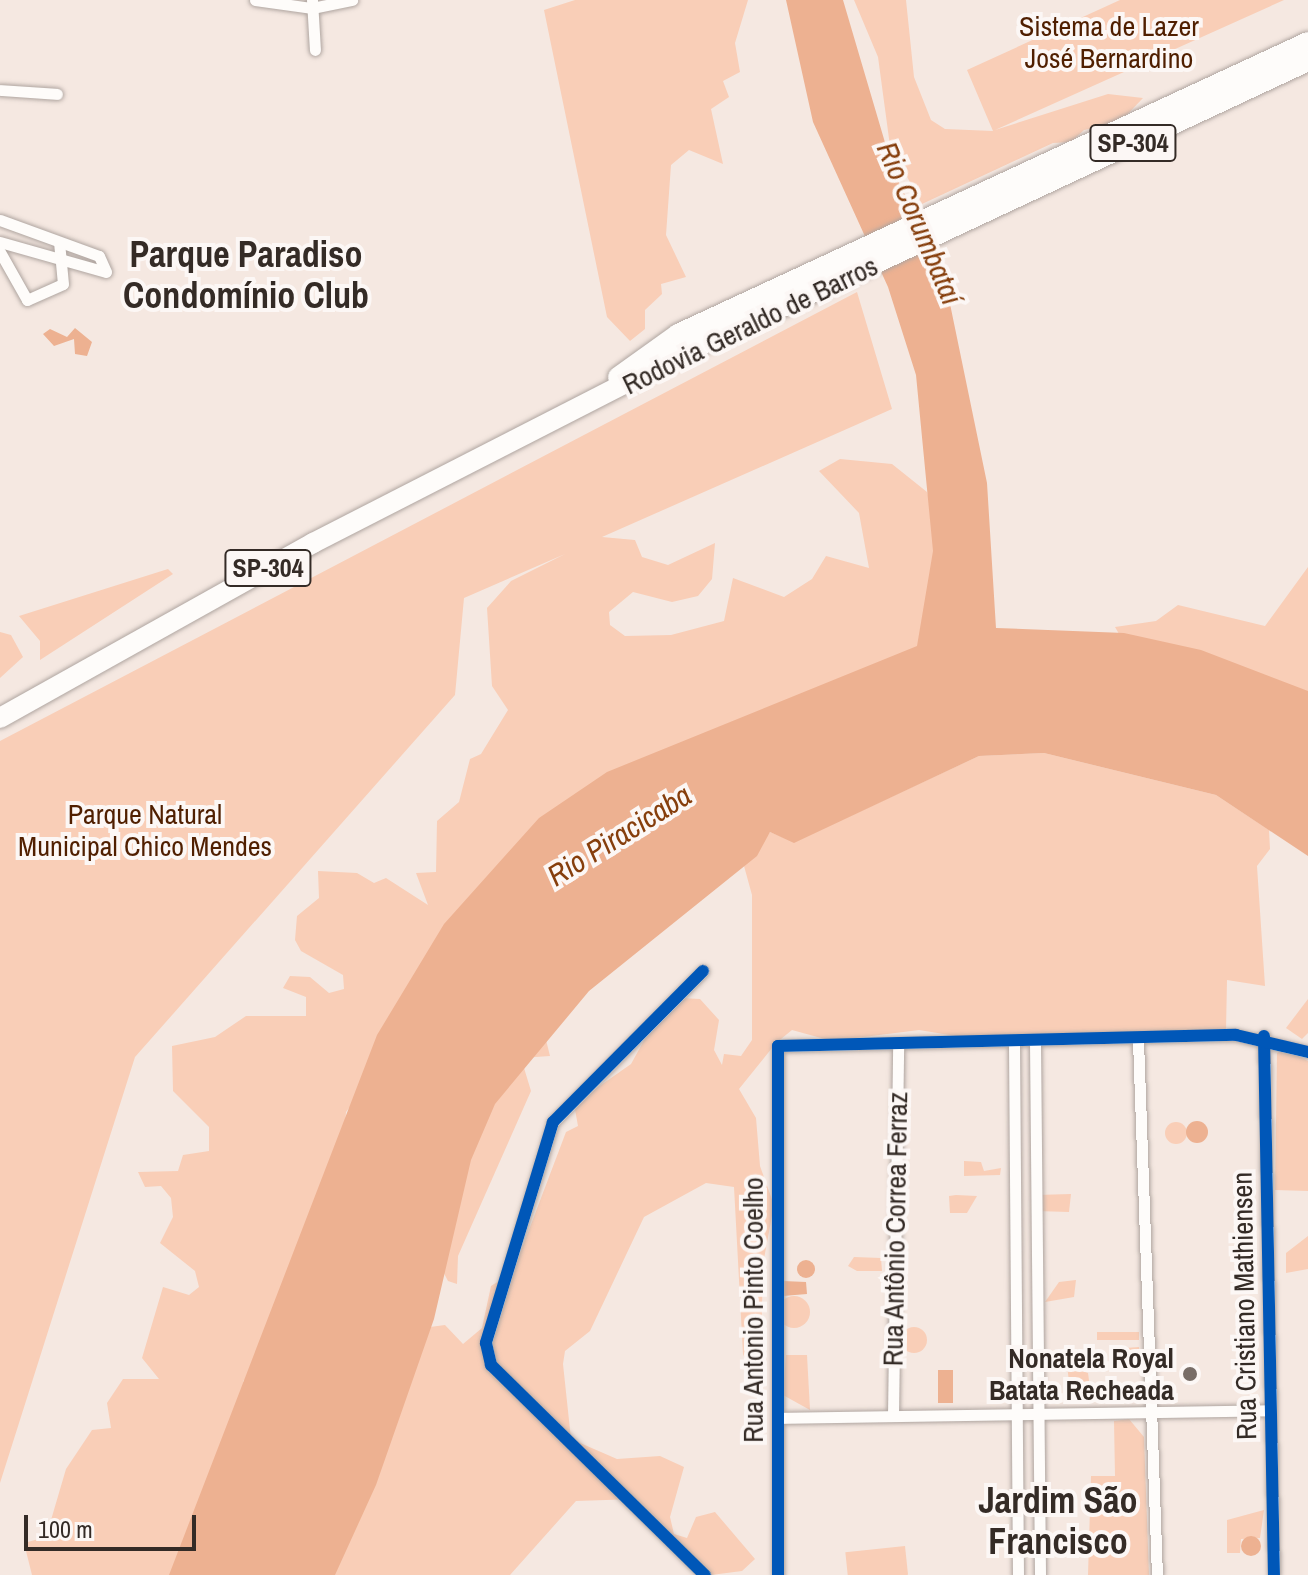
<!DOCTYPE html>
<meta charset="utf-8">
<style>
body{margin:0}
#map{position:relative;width:1308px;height:1575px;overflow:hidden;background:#f5e8e1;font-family:"Archivo Narrow",sans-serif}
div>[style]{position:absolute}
.green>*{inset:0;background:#f9ceb7;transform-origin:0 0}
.round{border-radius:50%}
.water>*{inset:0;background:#edb191;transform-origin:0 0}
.roads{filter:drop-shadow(0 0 2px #afa5a0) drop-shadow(0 0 2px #afa5a0)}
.street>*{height:11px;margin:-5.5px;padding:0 5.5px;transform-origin:5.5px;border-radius:5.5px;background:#fefcfa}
.highway>*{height:20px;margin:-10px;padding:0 10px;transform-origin:10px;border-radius:10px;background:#fefcfa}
.cycleway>*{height:12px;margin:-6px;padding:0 6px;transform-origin:6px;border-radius:6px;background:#0057b8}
.dots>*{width:22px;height:22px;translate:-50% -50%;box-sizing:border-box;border:4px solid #fcf7f5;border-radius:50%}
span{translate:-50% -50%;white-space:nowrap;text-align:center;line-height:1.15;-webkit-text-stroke:8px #fcf7f5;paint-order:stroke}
.shield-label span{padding:2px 6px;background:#fcf7f5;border:2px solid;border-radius:6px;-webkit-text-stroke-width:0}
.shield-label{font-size:26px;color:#342b26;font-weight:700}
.park-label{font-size:28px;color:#501f00}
.street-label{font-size:28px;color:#342b26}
.poi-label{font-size:28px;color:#342b26;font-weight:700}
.right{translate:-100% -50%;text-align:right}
.water-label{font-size:30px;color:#863e0c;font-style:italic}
.district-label{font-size:36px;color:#342b26;font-weight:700}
.scale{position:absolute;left:24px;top:1515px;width:172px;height:36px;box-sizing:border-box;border:4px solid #342b26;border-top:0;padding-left:10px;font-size:24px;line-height:28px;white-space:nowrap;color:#342b26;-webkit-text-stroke:6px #fcf7f5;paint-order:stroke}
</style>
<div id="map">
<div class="green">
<i style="clip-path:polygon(575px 0,748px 0,735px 43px,740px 72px,723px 81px,729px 97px,711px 109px,723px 164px,689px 150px,671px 165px,666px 235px,686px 277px,661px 284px,662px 294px,645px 310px,645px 329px,630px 341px,607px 317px,544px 10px)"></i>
<i style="clip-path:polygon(854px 0,906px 0,914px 77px,931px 120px,945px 129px,993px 131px,967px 70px,1120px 0,1284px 0,995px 130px,1108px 94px,1143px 98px,1119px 123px,1084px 130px,1071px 142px,1053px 143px,922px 204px,890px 146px,878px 57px)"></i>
<i style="clip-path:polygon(857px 292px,892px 409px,602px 537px,635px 540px,642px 557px,668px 565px,715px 543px,712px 579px,698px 596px,672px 602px,633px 592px,609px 612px,610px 625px,625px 636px,671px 635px,724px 621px,733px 578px,784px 597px,812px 579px,826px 556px,869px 568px,859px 513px,819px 471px,840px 459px,892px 464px,927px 492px,942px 537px,920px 648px,377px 1070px,346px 1112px,342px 1169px,262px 1369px,243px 1381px,256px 1393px,180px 1575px,32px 1575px,24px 1543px,46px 1537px,66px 1469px,92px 1430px,111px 1428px,107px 1403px,123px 1379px,159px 1379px,142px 1358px,163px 1287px,189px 1295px,199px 1287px,195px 1271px,160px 1243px,173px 1217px,171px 1198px,161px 1186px,145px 1187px,138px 1172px,178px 1171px,183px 1155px,209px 1151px,209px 1127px,173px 1091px,172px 1046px,215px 1037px,246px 1016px,306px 1016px,306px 997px,283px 988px,290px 976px,310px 977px,329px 993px,344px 989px,343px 975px,301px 951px,295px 940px,297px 916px,319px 898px,318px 871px,357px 873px,374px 883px,386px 878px,428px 905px,416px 873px,436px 872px,437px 821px,459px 802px,470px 759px,481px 754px,508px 710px,492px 686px,487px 608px,511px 581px,565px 554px,464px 598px,455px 695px,135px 1057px,0 1483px,0 741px)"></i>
<i style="clip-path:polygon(1308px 567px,1308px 740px,1122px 639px,1115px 627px,1156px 621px,1178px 605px,1265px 626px)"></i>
<i style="clip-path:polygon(168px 569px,173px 574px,40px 660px,40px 641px,19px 616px)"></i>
<i style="clip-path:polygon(0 632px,11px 635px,23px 657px,0 678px)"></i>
<i style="clip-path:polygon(1044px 753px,1216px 795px,1269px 830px,1270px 849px,1257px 866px,1265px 986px,1227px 980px,1226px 1030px,962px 1037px,919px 1030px,832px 1041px,792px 1030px,776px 1043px,739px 1089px,756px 1118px,760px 1166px,774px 1205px,763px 1264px,760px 1395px,743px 1354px,734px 1187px,706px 1183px,644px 1217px,590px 1331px,565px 1351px,563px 1364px,571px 1439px,617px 1459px,660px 1456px,684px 1467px,670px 1517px,674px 1534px,687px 1538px,696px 1517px,715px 1512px,755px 1559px,742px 1571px,711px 1575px,636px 1499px,576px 1501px,510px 1575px,313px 1575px,430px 1327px,445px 1325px,463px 1344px,482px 1328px,491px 1286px,513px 1272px,566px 1132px,578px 1126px,574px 1104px,631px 1064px,652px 1026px,681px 998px,700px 999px,719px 1020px,714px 1050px,722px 1065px,724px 1054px,741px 1056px,752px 1040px,752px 895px,744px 866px,770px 832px,794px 842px,979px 756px)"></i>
<i style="clip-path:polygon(1308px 999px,1308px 1033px,1302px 1039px,1286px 1028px)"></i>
<i style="clip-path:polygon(555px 1008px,544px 1032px,550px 1056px,521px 1058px,531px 1091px,458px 1256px,457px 1284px,448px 1281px,435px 1256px,445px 1174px,463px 1149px,476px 1099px,528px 1022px)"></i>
<i style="clip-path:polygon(1284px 1049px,1308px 1061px,1308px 1191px,1275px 1190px,1277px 1053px)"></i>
<i class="round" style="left:1165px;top:1122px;width:22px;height:22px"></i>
<i style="clip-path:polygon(964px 1161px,981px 1162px,984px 1171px,1001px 1168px,1000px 1175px,964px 1176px)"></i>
<i style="clip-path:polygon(1071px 1194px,1069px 1212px,1036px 1211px,1036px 1195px)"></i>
<i style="clip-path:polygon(949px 1196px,956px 1195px,977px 1196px,967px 1213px,950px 1213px)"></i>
<i style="clip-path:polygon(1308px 1236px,1308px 1269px,1286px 1273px,1286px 1253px)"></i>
<i style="clip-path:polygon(854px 1257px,881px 1258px,882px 1271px,857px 1271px,848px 1266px)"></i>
<i style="clip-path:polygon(1076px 1280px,1074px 1297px,1045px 1302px,1059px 1282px)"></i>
<i class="round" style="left:778px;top:1296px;width:32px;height:32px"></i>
<i class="round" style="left:901px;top:1327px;width:26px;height:26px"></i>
<i style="left:1097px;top:1332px;width:42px;height:8px"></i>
<i style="clip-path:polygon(1139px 1347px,1140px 1361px,1113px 1358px,1111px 1349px)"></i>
<i style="clip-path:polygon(786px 1355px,807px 1355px,810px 1410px,783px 1395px)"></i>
<i style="clip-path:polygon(1067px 1366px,1088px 1373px,1092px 1402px,1072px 1404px)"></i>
<i style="clip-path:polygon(1129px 1419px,1144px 1437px,1149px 1575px,1088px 1575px,1091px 1476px,1115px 1476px,1114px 1421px)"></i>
<i style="clip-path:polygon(1264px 1510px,1260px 1538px,1241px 1539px,1240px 1553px,1227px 1553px,1227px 1520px)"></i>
<i style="left:905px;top:1546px;width:29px;height:60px;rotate:84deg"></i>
</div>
<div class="water">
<i style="clip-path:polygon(786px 0,843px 0,894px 173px,943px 270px,987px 483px,996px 628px,1124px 633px,1201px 650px,1308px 691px,1308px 856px,1216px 795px,1044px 753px,979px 756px,794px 843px,770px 832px,757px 856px,589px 991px,495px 1104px,471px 1160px,434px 1319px,376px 1485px,335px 1575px,169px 1575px,377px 1035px,444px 924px,539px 818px,607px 772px,917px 646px,933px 551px,916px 375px,888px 287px,813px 122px)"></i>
<i style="clip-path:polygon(75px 328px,92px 342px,87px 356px,75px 354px,74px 339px,54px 346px,43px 334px,50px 329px,67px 337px)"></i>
<i class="round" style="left:1186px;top:1121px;width:22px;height:22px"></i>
<i class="round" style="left:797px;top:1260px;width:18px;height:18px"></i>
<i style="clip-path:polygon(783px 1281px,806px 1282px,807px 1294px,783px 1296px)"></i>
<i style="left:938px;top:1370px;width:15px;height:33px"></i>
<i class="round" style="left:1241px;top:1536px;width:20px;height:20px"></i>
</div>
<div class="roads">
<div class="street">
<i style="left:255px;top:0;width:58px;rotate:8deg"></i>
<i style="left:312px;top:8px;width:41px;rotate:-11.3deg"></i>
<i style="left:312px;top:0;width:50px;rotate:86.6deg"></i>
<i style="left:0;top:90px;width:57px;rotate:4deg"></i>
<i style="left:0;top:220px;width:105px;rotate:20deg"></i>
<i style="left:99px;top:256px;width:17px;rotate:66deg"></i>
<i style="left:0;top:242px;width:110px;rotate:15.8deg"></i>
<i style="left:0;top:252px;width:55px;rotate:60.6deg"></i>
<i style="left:27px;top:300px;width:39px;rotate:-24deg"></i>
<i style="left:63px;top:284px;width:42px;rotate:-95.4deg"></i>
<i style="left:703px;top:971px;width:213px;rotate:134.8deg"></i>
<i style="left:553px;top:1122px;width:231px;rotate:106.9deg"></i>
<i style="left:486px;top:1343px;width:23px;rotate:77deg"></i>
<i style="left:491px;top:1365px;width:300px;rotate:44.5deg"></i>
<i style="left:1264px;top:1036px;width:539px;rotate:88.94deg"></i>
<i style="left:1138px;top:1040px;width:535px;rotate:87.97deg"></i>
<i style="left:1035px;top:1042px;width:533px;rotate:89.46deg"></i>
<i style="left:1014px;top:1043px;width:532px;rotate:89.57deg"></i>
<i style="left:893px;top:1416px;width:373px;rotate:-89.2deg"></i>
<i style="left:778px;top:1418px;width:489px;rotate:-0.9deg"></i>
<i style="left:778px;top:1575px;width:529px;rotate:-90deg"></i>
<i style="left:778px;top:1046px;width:458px;rotate:-1.4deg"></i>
<i style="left:1236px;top:1035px;width:74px;rotate:13.3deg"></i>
</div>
<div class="highway">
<i style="left:618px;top:377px;width:74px;rotate:-35.6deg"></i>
<i style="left:678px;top:334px;width:694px;rotate:-24.87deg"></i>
<i style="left:0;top:718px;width:359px;rotate:-29.2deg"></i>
<i style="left:313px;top:543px;width:419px;rotate:-27.1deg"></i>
<i style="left:686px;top:352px;width:687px;rotate:-25.07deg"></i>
</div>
</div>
<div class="cycleway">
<i style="left:703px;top:971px;width:213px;rotate:134.8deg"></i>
<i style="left:553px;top:1122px;width:231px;rotate:106.9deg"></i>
<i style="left:486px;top:1343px;width:23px;rotate:77deg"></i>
<i style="left:491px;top:1365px;width:300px;rotate:44.5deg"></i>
<i style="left:1264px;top:1036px;width:539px;rotate:88.94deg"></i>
<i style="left:778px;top:1575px;width:529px;rotate:-90deg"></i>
<i style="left:778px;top:1046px;width:458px;rotate:-1.4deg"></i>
<i style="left:1236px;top:1035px;width:74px;rotate:13.3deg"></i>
</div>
<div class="dots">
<i style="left:1190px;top:1374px;background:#786d67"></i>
</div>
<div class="shield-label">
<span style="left:1133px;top:143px">SP-304</span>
<span style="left:268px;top:568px">SP-304</span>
</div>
<div class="park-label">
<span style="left:1109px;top:42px">Sistema de Lazer<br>José Bernardino</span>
<span style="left:145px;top:830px">Parque Natural<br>Municipal Chico Mendes</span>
</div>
<div class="street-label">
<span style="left:750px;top:325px;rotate:-26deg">Rodovia Geraldo de Barros</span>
<span style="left:895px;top:1229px;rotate:-89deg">Rua Antônio Correa Ferraz</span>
<span style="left:1244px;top:1306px;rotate:-91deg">Rua Cristiano Mathiensen</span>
<span style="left:753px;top:1310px;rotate:-90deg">Rua Antonio Pinto Coelho</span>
</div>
<div class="poi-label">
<span class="right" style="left:1174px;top:1374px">Nonatela Royal<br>Batata Recheada</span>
</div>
<div class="water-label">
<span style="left:920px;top:223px;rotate:67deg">Rio Corumbataí</span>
<span style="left:619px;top:835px;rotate:-32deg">Rio Piracicaba</span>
</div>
<div class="district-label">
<span style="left:246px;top:275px">Parque Paradiso<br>Condomínio Club</span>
<span style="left:1058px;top:1521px">Jardim São<br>Francisco</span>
</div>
<div class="scale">100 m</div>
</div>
